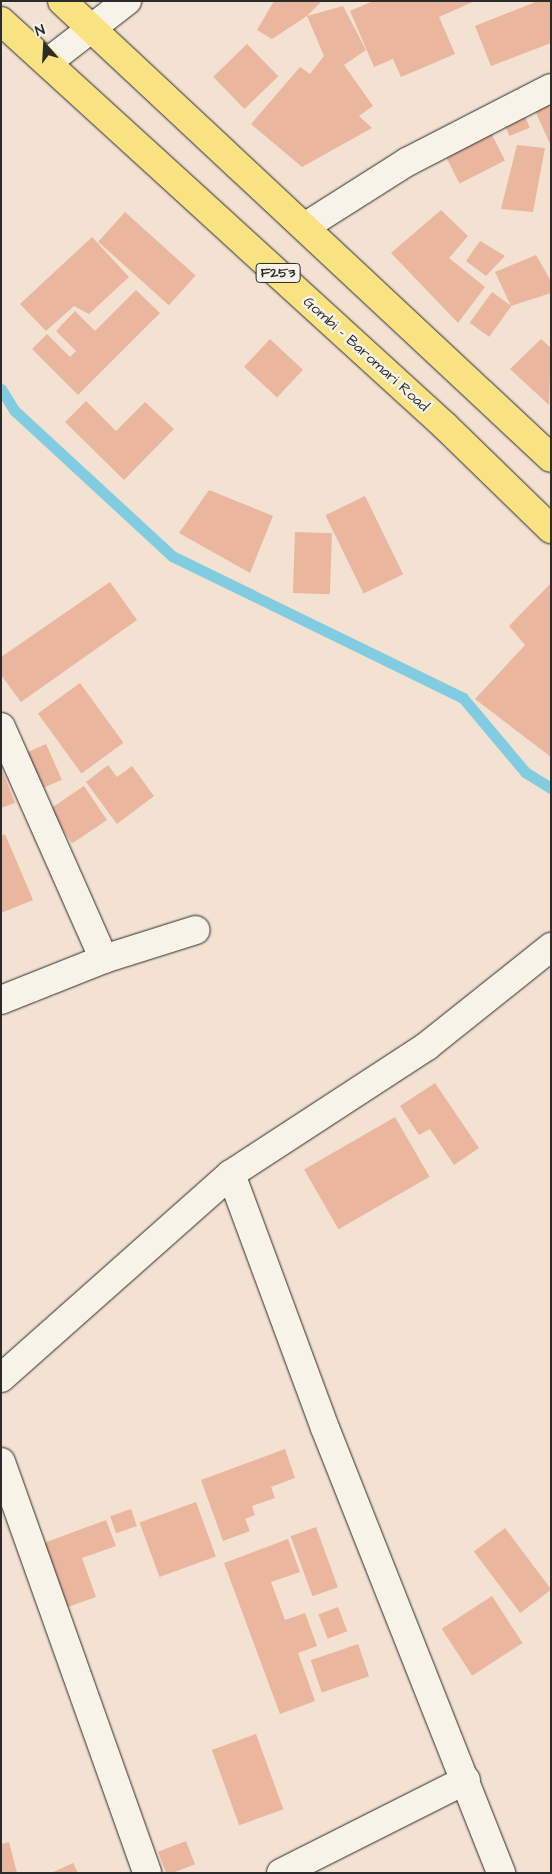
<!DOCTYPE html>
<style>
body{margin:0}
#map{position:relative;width:552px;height:1874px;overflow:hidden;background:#f3e1d2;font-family:"Architects Daughter",sans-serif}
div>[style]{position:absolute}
.stream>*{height:11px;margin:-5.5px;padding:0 5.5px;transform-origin:5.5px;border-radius:5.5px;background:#82cce2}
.building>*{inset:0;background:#eab69d;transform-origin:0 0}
.roads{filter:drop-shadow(0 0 1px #2b2b2b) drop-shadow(0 0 1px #2b2b2b)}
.minor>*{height:28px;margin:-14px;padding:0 14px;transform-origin:14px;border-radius:14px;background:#f7f3e8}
.primary>*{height:28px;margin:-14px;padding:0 14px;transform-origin:14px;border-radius:14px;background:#f8e281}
span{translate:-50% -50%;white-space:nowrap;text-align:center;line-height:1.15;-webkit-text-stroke:5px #f7f3e8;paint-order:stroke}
.shield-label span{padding:1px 4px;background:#f7f3e8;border:1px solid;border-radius:4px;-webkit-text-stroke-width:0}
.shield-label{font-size:14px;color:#2b2b2b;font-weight:700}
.street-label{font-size:15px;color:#2b2b2b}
.frame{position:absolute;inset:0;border:2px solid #2b2b2b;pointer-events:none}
.north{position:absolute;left:20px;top:20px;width:50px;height:50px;-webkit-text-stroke:4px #f7f3e8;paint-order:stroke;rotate:341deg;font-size:14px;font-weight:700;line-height:20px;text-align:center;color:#2b2b2b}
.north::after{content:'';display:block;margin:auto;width:18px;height:22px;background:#2b2b2b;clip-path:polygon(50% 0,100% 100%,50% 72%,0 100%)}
</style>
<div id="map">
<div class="stream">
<i style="left:1px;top:389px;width:26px;rotate:58deg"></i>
<i style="left:15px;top:411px;width:214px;rotate:42.7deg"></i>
<i style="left:172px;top:556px;width:324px;rotate:26deg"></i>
<i style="left:463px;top:698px;width:97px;rotate:50deg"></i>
<i style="left:525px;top:772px;width:31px;rotate:32deg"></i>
</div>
<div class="building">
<i style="clip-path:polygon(274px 1px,322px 1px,307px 16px,343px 6px,366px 50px,344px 65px,373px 106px,359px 116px,372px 128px,302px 167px,251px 124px,300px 67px,310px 74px,324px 56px,307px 16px,272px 39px,257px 30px)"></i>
<i style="clip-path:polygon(373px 1px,475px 1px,439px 17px,455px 54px,401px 77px,393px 59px,374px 67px,350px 11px)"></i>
<i style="clip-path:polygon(538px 1px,551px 1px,551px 43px,491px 66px,475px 26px)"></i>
<i style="left:247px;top:44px;width:45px;height:47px;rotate:46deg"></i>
<i style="clip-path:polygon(551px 99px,551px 146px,533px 106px)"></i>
<i style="left:523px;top:111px;width:18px;height:22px;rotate:68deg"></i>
<i style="left:490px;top:131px;width:33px;height:51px;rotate:63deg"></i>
<i style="clip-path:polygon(517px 145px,545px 148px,533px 212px,501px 209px)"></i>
<i style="clip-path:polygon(441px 210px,468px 236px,449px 258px,485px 287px,458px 323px,391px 253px)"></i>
<i style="left:125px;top:212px;width:95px;height:40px;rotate:42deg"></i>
<i style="clip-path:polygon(92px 237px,129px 277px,89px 314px,74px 306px,46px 331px,20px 304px)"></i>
<i style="clip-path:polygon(480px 241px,505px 256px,486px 276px,466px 261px)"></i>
<i style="clip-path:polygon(536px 255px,551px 281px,551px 293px,511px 306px,495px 272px)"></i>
<i style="clip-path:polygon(136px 290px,160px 313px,78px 395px,32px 349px,47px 334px,70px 357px,76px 351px,56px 331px,75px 311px,95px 331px)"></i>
<i style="left:492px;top:292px;width:24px;height:38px;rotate:36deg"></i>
<i style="left:270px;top:339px;width:45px;height:38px;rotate:43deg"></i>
<i style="clip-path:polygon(541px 339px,551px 348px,549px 405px,510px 369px)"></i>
<i style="clip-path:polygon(86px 401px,116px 431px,145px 402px,174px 429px,124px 480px,65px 422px)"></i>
<i style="clip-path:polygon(209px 490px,273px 516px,250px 573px,179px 533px)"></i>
<i style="left:365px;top:496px;width:87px;height:44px;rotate:64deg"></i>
<i style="left:295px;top:532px;width:37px;height:61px;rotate:2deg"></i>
<i style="clip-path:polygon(110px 582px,137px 620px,21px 702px,1px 675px,1px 657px)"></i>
<i style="clip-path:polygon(551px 583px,551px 757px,475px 699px,525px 645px,509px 626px)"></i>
<i style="left:80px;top:683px;width:74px;height:52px;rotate:54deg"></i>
<i style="left:46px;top:744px;width:39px;height:25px;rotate:66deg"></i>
<i style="clip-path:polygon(108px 765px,117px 777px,132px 766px,154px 796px,117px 824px,86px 782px)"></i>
<i style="clip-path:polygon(1px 767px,15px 803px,1px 808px)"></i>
<i style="left:84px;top:786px;width:41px;height:42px;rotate:56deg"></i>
<i style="clip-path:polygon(5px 834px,33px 900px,1px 913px,1px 836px)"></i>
<i style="clip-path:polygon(435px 1083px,479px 1148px,454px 1165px,430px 1129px,419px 1135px,400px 1106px)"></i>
<i style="left:395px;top:1117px;width:69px;height:105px;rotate:60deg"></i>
<i style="clip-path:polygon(285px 1449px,295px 1478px,271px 1487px,275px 1498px,252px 1506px,255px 1515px,245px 1519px,250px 1531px,223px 1541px,201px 1480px)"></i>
<i style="left:196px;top:1502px;width:58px;height:60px;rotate:70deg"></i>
<i style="left:131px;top:1509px;width:18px;height:22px;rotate:71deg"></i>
<i style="clip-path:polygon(106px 1520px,116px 1546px,82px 1558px,96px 1597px,68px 1607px,44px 1543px)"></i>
<i style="left:316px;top:1527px;width:64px;height:27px;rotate:70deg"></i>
<i style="left:505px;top:1528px;width:77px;height:39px;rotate:53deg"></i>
<i style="clip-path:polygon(288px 1539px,300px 1572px,271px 1582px,285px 1620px,305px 1613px,317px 1646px,298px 1653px,315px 1701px,280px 1714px,224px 1563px)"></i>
<i style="left:492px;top:1596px;width:56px;height:60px;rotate:57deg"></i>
<i style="left:338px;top:1607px;width:26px;height:21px;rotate:69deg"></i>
<i style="left:358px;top:1644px;width:34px;height:50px;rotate:71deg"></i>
<i style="left:256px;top:1734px;width:80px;height:47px;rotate:70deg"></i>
<i style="left:186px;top:1841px;width:25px;height:30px;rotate:69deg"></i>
<i style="clip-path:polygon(9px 1842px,17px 1873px,1px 1873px,1px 1844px)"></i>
<i style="clip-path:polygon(73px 1863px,78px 1873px,51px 1873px)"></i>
</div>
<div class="roads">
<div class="minor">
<i style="left:48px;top:62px;width:100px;rotate:-37.7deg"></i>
<i style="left:306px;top:226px;width:120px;rotate:-32.4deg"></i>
<i style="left:407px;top:162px;width:162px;rotate:-27.2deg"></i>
<i style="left:1px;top:727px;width:254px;rotate:66.1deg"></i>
<i style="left:1px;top:1000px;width:111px;rotate:-21.7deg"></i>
<i style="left:104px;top:959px;width:96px;rotate:-17.5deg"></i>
<i style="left:231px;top:1174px;width:271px;rotate:69.7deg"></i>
<i style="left:325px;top:1428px;width:479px;rotate:68.4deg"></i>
<i style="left:1px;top:1378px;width:307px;rotate:-41.6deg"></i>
<i style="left:231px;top:1174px;width:234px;rotate:-33.1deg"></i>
<i style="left:427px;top:1046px;width:159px;rotate:-38.6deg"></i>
<i style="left:1px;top:1462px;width:436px;rotate:70.4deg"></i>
<i style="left:281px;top:1873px;width:207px;rotate:-26.7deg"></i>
</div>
<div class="primary">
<i style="left:62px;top:1px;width:669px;rotate:43.06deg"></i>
<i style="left:1px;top:21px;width:601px;rotate:42.37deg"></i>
<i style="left:445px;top:426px;width:148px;rotate:44.2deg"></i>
</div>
</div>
<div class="shield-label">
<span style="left:278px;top:273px">F253</span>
</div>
<div class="street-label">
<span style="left:366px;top:354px;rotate:42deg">Gombi - Baromari Road</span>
</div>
<div class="frame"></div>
<div class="north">N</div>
</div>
